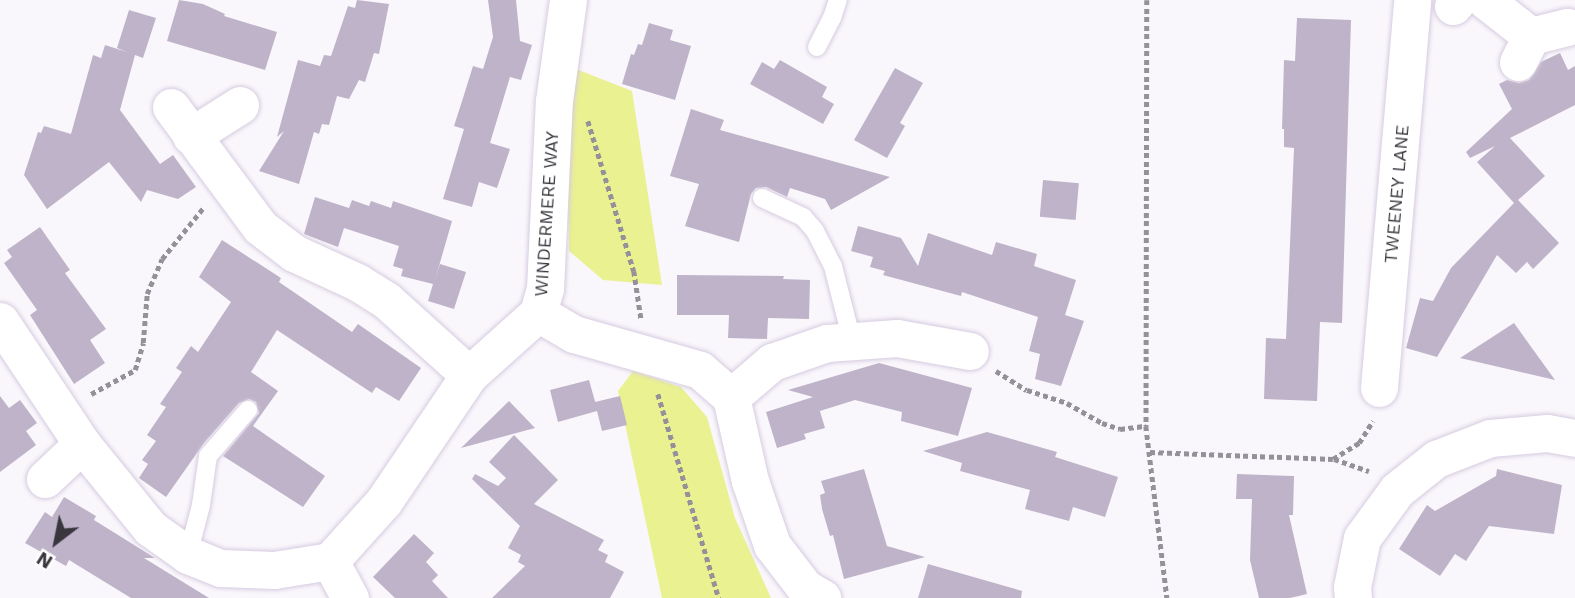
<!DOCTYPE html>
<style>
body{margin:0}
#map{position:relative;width:1575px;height:598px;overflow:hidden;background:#faf7fc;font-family:"Work Sans",sans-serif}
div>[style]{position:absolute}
.green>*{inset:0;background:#e9f191}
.building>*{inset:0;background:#beb3c8;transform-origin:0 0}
.path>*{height:4.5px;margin-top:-2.25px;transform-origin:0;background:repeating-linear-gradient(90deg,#959198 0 5px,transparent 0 8.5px)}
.roads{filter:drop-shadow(0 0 2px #d6cbe0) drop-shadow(0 0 2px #d6cbe0)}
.lane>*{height:18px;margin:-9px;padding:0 9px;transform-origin:9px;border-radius:9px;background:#fff}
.street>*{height:37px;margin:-18.5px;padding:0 18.5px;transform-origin:18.5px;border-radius:18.5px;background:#fff}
span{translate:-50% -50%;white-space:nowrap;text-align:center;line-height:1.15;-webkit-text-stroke:5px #fff;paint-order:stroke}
.street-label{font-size:18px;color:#3a363e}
.north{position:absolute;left:21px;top:507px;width:70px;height:70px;-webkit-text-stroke:5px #fff;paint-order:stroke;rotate:212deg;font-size:19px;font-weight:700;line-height:28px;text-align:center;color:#3a363e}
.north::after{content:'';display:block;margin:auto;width:24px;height:32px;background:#3a363e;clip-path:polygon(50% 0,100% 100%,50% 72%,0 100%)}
</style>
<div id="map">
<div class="green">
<i style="clip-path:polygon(571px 67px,632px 91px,662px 285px,603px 280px,569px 251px,567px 128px)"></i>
<i style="clip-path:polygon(633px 371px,681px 387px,707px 417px,735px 518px,771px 598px,662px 598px,618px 391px)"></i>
</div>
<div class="building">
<i style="clip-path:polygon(179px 0,203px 4px,225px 14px,224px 16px,277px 32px,265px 70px,167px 41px)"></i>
<i style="clip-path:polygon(357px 0,389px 4px,379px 54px,374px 53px,365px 82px,359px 80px,349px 99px,337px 96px,329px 125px,322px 124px,319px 134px,314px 132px,299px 184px,259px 171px,284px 131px,277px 137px,298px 60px,320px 66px,324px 55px,331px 56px,348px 6px,355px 8px)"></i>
<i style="clip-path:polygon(488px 0,516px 0,520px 41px,532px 45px,521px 80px,510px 77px,490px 143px,510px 149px,497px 188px,479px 182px,472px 207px,443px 199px,464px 129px,454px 126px,463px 98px,473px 66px,483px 69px,493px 37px)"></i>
<i style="clip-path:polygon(129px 10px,156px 18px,143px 58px,135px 55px,120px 110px,160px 164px,173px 155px,196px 187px,178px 199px,147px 190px,141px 202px,109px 162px,47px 209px,24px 175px,38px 132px,41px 133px,44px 126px,71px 134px,93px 55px,101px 58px,105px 45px,127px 52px,117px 48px)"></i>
<i style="clip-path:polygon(1297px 18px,1351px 20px,1342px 323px,1320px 322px,1317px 401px,1264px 399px,1266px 338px,1286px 339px,1294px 148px,1284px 147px,1284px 129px,1282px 129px,1284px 60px,1295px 61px)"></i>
<i style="clip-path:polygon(649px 23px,673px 30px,670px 40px,691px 46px,675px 100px,622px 84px,631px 54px,634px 55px,638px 44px,642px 45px)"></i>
<i style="clip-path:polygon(1560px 53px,1568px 70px,1575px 66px,1575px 105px,1510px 138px,1545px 176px,1518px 200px,1559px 243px,1533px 269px,1527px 262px,1516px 273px,1497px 255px,1437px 357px,1406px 348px,1420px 298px,1433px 301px,1451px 268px,1514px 203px,1477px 162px,1495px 146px,1470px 158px,1466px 152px,1512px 109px,1499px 84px,1507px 80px,1519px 83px,1529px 80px,1541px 62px)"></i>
<i style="clip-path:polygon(780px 60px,827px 87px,822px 97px,834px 104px,823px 124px,750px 84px,762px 62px,774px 69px)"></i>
<i style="clip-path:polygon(895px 68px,923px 83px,900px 123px,905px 126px,887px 158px,854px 140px)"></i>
<i style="clip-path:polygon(691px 109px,724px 120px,720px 130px,890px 177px,831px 210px,825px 199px,790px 188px,787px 197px,766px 187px,756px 188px,751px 194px,739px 242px,685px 226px,699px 184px,670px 176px)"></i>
<i style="left:1043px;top:180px;width:36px;height:37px;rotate:5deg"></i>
<i style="clip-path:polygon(315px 197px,349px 208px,352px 200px,369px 206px,371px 201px,391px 208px,393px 201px,452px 221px,435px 280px,440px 264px,466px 272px,454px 309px,428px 301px,433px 284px,401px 276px,403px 269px,393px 266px,399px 246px,344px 228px,338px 247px,304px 234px)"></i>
<i style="clip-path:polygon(858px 226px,901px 238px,918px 266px,928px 233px,992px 255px,996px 242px,1037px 254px,1034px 266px,1076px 280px,1065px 315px,1084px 321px,1061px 386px,1035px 379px,1040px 354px,1029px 351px,1038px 317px,962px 292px,961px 296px,883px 275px,885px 271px,870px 267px,873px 257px,851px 251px)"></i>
<i style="clip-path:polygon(40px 227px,70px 270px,65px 273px,106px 329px,90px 340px,105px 363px,74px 384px,30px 315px,37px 310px,4px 263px,12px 257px,7px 250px)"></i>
<i style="clip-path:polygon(222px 240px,281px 278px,279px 282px,352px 332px,358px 324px,421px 368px,399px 401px,376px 387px,372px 393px,277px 330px,251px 372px,278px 391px,253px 426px,325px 476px,303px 507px,223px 456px,259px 413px,256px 402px,249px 399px,239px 403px,204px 443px,166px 497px,139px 478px,148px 464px,142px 460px,156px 441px,147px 435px,166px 407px,160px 404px,182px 372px,176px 368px,191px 346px,198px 352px,231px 302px,199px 277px)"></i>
<i style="clip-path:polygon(677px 275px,784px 276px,783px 279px,810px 280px,809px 319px,768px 318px,767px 339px,728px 338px,729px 315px,677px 315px)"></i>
<i style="clip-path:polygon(1514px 323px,1555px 380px,1460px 358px)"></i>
<i style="clip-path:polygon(879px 363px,972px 388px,958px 436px,901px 421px,902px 412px,855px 400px,820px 411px,819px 408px,825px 428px,804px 434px,806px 439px,777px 448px,766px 412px,813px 397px,788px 390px)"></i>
<i style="clip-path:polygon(589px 380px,596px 405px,595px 402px,620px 396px,627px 425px,602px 431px,597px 411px,558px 422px,550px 390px)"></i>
<i style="clip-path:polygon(0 396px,9px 408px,20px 400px,37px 423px,26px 431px,36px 445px,0 472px)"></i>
<i style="clip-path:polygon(509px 401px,535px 428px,461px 448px)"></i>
<i style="clip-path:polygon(987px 432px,1057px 452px,1055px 457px,1118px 477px,1105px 517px,1073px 507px,1069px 521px,1025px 509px,1030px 490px,960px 471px,962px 463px,923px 451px)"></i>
<i style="clip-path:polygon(514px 435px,558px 480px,534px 504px,604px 540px,598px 550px,608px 555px,605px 562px,624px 572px,610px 598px,492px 598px,525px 566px,518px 562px,521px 555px,508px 548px,520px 526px,472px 479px,475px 474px,498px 486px,506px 478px,489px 462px)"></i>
<i style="clip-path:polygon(864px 469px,887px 546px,925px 557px,844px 579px,833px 535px,830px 536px,822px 509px,820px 495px,825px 493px,821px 481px)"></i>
<i style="clip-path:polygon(1497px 469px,1562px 485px,1554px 534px,1489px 526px,1466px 561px,1455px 554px,1440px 576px,1399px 549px,1427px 505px,1435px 511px,1496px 476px)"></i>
<i style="clip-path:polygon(1237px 474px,1294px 476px,1293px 515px,1289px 515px,1307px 594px,1290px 598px,1259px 598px,1250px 560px,1252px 499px,1236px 499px)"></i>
<i style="clip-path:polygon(64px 497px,96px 516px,94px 520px,155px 558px,144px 558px,209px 598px,131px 598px,69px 560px,66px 566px,25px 543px,45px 512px,52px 517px)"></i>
<i style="clip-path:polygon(414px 534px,434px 553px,426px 562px,438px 575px,432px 581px,448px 598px,395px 598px,373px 577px)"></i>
<i style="clip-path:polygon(928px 564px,1022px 591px,1021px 598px,918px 598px)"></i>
</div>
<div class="path">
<i style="left:1147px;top:0;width:426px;rotate:90.1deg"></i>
<i style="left:1146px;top:426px;width:173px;rotate:83deg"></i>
<i style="left:588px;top:121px;width:157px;rotate:73deg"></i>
<i style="left:634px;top:271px;width:48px;rotate:81.5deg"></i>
<i style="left:996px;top:371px;width:36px;rotate:32deg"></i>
<i style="left:1027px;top:390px;width:42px;rotate:18deg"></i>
<i style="left:1067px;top:403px;width:40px;rotate:29.7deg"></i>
<i style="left:1102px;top:423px;width:19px;rotate:18deg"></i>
<i style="left:1120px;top:429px;width:26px;rotate:-7deg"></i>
<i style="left:91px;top:394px;width:50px;rotate:-28.6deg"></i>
<i style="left:135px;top:370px;width:28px;rotate:-73deg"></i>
<i style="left:143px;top:343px;width:49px;rotate:-85.3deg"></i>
<i style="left:147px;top:294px;width:38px;rotate:-67deg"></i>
<i style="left:162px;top:259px;width:67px;rotate:-51.1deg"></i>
<i style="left:658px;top:394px;width:213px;rotate:73.4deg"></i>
<i style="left:1150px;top:452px;width:183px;rotate:2.2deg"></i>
<i style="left:1333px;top:459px;width:31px;rotate:-32deg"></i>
<i style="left:1359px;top:443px;width:26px;rotate:-58deg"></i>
<i style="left:1334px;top:459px;width:37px;rotate:19deg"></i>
</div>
<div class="roads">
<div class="lane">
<i style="left:817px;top:47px;width:33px;rotate:-63deg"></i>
<i style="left:832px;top:18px;width:19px;rotate:-72deg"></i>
<i style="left:762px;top:198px;width:45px;rotate:24.9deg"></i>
<i style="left:803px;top:217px;width:18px;rotate:49deg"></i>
<i style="left:815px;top:231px;width:39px;rotate:63deg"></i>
<i style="left:833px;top:266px;width:77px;rotate:75.8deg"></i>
<i style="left:188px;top:555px;width:52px;rotate:-75.4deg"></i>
<i style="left:201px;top:505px;width:49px;rotate:-81.9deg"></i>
<i style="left:208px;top:456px;width:61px;rotate:-49deg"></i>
</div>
<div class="street">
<i style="left:1485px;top:0;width:58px;rotate:38deg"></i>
<i style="left:1453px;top:6px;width:8px;rotate:-50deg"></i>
<i style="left:1518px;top:62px;width:29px;rotate:-63deg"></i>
<i style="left:1531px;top:36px;width:38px;rotate:-14deg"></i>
<i style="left:171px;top:107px;width:149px;rotate:53.4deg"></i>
<i style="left:260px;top:227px;width:43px;rotate:37.4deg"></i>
<i style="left:294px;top:253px;width:69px;rotate:24.7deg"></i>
<i style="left:357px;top:282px;width:34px;rotate:32deg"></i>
<i style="left:386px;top:300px;width:112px;rotate:42.1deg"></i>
<i style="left:191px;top:136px;width:58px;rotate:-32.3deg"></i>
<i style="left:538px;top:313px;width:42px;rotate:30.3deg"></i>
<i style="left:574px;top:334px;width:131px;rotate:15.9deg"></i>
<i style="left:700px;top:370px;width:41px;rotate:41.1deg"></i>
<i style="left:731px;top:397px;width:86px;rotate:77.3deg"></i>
<i style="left:750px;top:481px;width:68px;rotate:71deg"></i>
<i style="left:772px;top:545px;width:54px;rotate:52.5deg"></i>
<i style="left:805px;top:588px;width:20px;rotate:30deg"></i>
<i style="left:0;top:321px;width:148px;rotate:56.3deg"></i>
<i style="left:82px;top:444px;width:108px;rotate:51deg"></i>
<i style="left:150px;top:528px;width:47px;rotate:35.4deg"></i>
<i style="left:188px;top:555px;width:35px;rotate:22deg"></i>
<i style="left:221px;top:568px;width:53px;rotate:2.2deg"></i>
<i style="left:274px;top:570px;width:57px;rotate:-9.1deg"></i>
<i style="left:1379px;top:388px;width:389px;rotate:-85.1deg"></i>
<i style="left:731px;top:397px;width:54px;rotate:-40.5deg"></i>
<i style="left:772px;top:362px;width:58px;rotate:-19.1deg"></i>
<i style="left:827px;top:343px;width:70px;rotate:-4.1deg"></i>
<i style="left:897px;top:338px;width:74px;rotate:10.1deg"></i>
<i style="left:45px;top:479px;width:51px;rotate:-43.4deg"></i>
<i style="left:330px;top:561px;width:81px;rotate:-48deg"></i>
<i style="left:384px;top:501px;width:152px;rotate:-56deg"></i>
<i style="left:469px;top:375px;width:93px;rotate:-41.9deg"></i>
<i style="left:538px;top:313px;width:25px;rotate:-74deg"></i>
<i style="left:545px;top:289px;width:188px;rotate:-87.3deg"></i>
<i style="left:554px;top:101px;width:102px;rotate:-82.1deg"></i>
<i style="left:330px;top:561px;width:42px;rotate:61.6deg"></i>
<i style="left:1353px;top:598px;width:11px;rotate:-95deg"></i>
<i style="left:1352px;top:587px;width:50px;rotate:-78.5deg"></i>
<i style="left:1362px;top:538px;width:59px;rotate:-53.9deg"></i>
<i style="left:1397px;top:490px;width:50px;rotate:-38.5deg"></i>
<i style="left:1436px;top:459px;width:58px;rotate:-21.3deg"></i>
<i style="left:1490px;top:438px;width:57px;rotate:-5deg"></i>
<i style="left:1547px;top:433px;width:28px;rotate:10deg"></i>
</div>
</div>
<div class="street-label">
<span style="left:1397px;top:194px;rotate:-85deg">TWEENEY LANE</span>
<span style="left:547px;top:214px;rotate:-86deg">WINDERMERE WAY</span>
</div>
<div class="north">N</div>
</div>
